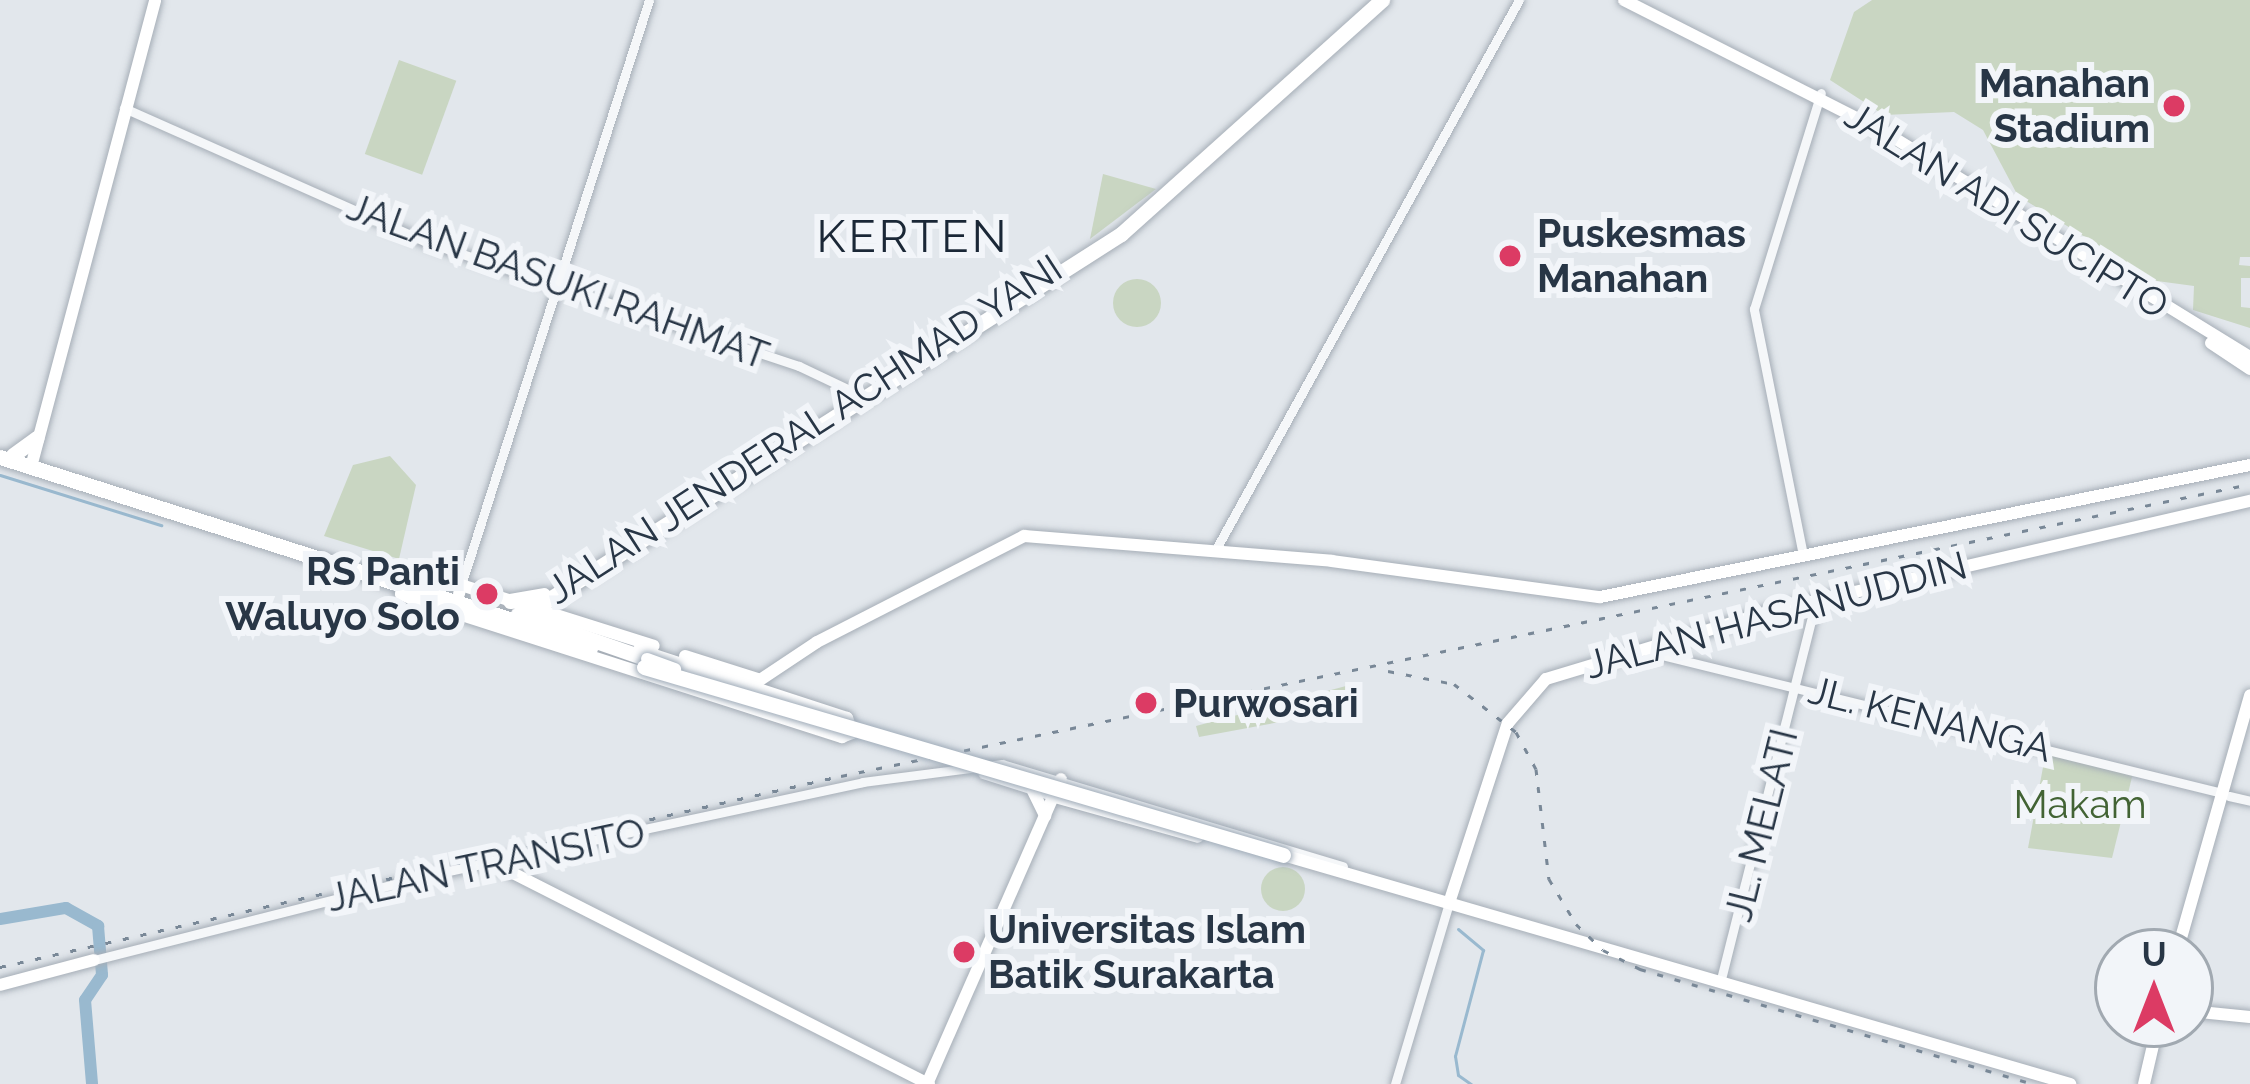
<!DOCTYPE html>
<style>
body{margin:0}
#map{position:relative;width:2250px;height:1084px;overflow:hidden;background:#e2e7ec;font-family:Raleway,sans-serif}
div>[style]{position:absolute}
.green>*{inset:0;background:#c9d6c2;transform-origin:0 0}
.round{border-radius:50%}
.stream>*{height:3px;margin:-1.5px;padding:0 1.5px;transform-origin:1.5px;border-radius:1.5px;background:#99b9cf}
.river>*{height:12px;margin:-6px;padding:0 6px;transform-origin:6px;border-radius:6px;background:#99b9cf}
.roads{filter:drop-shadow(0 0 3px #a6aeb7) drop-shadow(0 0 3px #a6aeb7)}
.minor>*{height:9px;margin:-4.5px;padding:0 4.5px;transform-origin:4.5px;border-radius:4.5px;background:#f5f7f9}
.major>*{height:12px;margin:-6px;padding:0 6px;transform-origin:6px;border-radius:6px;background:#fff}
.highway>*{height:15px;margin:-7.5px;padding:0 7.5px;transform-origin:7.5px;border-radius:7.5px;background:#fff}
.rail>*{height:3px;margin-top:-1.5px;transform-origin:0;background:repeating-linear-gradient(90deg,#798897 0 6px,transparent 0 18px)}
.bridges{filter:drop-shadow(0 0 3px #a0acb9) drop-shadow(0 0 3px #a0acb9)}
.major-bridge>*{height:12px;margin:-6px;padding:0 6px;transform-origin:6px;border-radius:6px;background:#fff}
.highway-bridge>*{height:15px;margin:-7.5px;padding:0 7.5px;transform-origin:7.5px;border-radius:7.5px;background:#fff}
.dots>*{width:33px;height:33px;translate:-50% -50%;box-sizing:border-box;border:6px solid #f2f5f9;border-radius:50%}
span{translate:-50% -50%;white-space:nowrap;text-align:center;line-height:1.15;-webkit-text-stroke:12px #f2f5f9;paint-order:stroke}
.poi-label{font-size:39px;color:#283646;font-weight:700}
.right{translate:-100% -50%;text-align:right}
.left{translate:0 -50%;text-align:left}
.street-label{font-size:39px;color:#283646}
.park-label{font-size:39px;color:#426334}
.quarter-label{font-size:45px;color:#1a2736;letter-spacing:3px}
.north{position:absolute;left:2094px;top:928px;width:120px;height:120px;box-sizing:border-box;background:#f2f5f9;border:3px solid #a1a9b1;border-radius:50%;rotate:0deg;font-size:33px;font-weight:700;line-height:48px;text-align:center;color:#283646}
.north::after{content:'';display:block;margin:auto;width:42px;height:54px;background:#dc3b64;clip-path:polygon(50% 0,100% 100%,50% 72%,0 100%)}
</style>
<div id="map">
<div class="green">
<i style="clip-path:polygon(1872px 0,2250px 0,2250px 257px,2240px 257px,2239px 265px,2250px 266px,2250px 278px,2241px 278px,2241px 307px,2250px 308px,2250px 328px,2193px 310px,2194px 286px,2157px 281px,2018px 196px,1983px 130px,1954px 112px,1884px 115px,1830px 80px,1854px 12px)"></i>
<i style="left:399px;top:60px;width:61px;height:100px;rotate:20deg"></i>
<i style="clip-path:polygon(1103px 174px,1156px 189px,1090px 239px)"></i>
<i class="round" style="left:1113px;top:279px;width:48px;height:48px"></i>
<i style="clip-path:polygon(390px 456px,416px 485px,399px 559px,324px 536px,353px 465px)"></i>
<i style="clip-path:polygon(1361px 682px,1361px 707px,1199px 737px,1196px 726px)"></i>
<i style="clip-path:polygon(2046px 751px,2133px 773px,2112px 858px,2028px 848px)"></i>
<i class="round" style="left:1261px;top:867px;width:44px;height:44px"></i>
</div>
<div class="stream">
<i style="left:0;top:475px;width:169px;rotate:17.3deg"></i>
<i style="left:1458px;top:929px;width:33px;rotate:40deg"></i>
<i style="left:1483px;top:950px;width:110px;rotate:104.8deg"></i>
<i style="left:1455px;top:1056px;width:19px;rotate:81deg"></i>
<i style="left:1458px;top:1075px;width:16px;rotate:35deg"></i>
</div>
<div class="river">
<i style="left:0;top:919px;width:67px;rotate:-9.5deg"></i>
<i style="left:66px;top:908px;width:37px;rotate:29deg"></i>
<i style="left:98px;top:926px;width:49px;rotate:85.3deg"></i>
<i style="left:102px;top:975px;width:30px;rotate:124deg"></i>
<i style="left:85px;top:1000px;width:84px;rotate:85.2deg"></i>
</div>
<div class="roads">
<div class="minor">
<i style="left:124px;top:108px;width:334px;rotate:23.9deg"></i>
<i style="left:429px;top:243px;width:390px;rotate:18.4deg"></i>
<i style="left:799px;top:366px;width:68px;rotate:25.4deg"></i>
<i style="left:1216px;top:549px;width:627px;rotate:-61.11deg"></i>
<i style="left:1803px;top:555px;width:251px;rotate:-101.3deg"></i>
<i style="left:1754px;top:309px;width:226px;rotate:-72.8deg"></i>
<i style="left:461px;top:585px;width:614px;rotate:-72.18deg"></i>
<i style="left:1645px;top:651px;width:594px;rotate:13.83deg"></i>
<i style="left:983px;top:774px;width:76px;rotate:17.7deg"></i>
<i style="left:2229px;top:796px;width:22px;rotate:13deg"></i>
<i style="left:94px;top:960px;width:356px;rotate:-14.2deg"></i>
<i style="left:439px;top:873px;width:434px;rotate:-12.1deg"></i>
<i style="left:863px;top:782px;width:140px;rotate:-7.4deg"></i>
<i style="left:1002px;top:764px;width:356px;rotate:16.7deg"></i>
<i style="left:1721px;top:979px;width:390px;rotate:-75.9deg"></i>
<i style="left:1395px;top:1084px;width:189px;rotate:-73.4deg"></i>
</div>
<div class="major">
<i style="left:1624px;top:0;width:294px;rotate:26.9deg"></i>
<i style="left:1886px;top:133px;width:427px;rotate:31.6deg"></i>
<i style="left:2211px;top:343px;width:47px;rotate:33.7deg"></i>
<i style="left:31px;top:467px;width:483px;rotate:-75.1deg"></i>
<i style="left:403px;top:584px;width:10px;rotate:101deg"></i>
<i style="left:401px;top:594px;width:12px;rotate:24deg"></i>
<i style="left:412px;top:599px;width:452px;rotate:17.8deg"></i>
<i style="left:842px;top:737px;width:11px;rotate:-22deg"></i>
<i style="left:852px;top:733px;width:16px;rotate:-108deg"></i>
<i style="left:847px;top:718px;width:219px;rotate:-161.9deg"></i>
<i style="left:459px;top:594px;width:9px;rotate:-77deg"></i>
<i style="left:461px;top:585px;width:202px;rotate:17.5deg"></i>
<i style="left:515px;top:621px;width:82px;rotate:20deg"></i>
<i style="left:685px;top:656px;width:77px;rotate:17.5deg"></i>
<i style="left:751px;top:686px;width:79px;rotate:-33.7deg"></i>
<i style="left:817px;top:642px;width:233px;rotate:-27.1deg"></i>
<i style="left:1024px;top:536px;width:309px;rotate:4.6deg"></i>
<i style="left:1332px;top:561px;width:270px;rotate:7.7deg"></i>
<i style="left:1600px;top:597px;width:663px;rotate:-11.48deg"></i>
<i style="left:1033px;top:791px;width:28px;rotate:64deg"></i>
<i style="left:1055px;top:797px;width:148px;rotate:15.6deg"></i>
<i style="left:1283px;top:855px;width:820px;rotate:16.22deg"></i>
<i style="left:493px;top:863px;width:489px;rotate:26.9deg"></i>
<i style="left:1449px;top:903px;width:189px;rotate:-71.9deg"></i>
<i style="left:1508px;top:723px;width:58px;rotate:-49.2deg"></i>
<i style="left:1546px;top:679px;width:232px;rotate:-16.8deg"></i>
<i style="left:1768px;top:612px;width:495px;rotate:-13deg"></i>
<i style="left:2177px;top:952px;width:267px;rotate:-74.1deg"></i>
<i style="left:0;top:985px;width:97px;rotate:-14.9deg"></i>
<i style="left:2190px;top:1011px;width:60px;rotate:5.7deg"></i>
<i style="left:927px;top:1084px;width:333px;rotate:-66.3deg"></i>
<i style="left:2144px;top:1084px;width:62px;rotate:-76.9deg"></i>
</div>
<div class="highway">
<i style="left:13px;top:455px;width:29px;rotate:-36deg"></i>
<i style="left:0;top:457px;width:540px;rotate:17.66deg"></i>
<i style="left:515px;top:621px;width:719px;rotate:-32.56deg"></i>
<i style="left:1121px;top:234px;width:351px;rotate:-41.9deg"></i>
<i style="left:510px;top:601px;width:34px;rotate:-10deg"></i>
<i style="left:518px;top:614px;width:137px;rotate:19.2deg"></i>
</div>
</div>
<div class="rail">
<i style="left:1388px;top:671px;width:67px;rotate:11.1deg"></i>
<i style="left:1454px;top:684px;width:78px;rotate:37.7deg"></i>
<i style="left:1516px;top:732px;width:42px;rotate:61.6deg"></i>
<i style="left:1536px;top:769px;width:111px;rotate:83.3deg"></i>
<i style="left:1549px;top:879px;width:52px;rotate:59deg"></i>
<i style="left:1576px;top:924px;width:37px;rotate:44deg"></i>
<i style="left:1603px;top:950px;width:42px;rotate:27.2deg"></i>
<i style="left:1640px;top:969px;width:409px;rotate:16.3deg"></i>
<i style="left:0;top:967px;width:862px;rotate:-12.8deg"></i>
<i style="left:841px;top:776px;width:1439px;rotate:-11.71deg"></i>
</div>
<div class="bridges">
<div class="major-bridge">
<i style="left:647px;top:659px;width:30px;rotate:20deg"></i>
</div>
<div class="highway-bridge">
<i style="left:644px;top:667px;width:666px;rotate:16.39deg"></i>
</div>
</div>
<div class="dots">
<i style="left:2174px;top:106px;background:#dc3b64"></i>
<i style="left:1510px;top:256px;background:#dc3b64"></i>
<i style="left:487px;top:594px;background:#dc3b64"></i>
<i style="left:1146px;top:703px;background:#dc3b64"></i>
<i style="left:964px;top:952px;background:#dc3b64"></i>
</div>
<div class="poi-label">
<span class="right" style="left:2150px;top:106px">Manahan<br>Stadium</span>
<span class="left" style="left:1537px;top:256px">Puskesmas<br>Manahan</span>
<span class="right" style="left:460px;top:594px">RS Panti<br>Waluyo Solo</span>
<span class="left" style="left:1173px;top:703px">Purwosari</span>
<span class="left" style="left:988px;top:952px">Universitas Islam<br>Batik Surakarta</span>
</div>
<div class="street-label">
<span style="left:2007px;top:210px;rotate:32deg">JALAN ADI SUCIPTO</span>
<span style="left:558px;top:281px;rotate:20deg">JALAN BASUKI RAHMAT</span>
<span style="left:804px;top:429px;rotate:-33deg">JALAN JENDERAL ACHMAD YANI</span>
<span style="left:1776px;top:615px;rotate:-15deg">JALAN HASANUDDIN</span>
<span style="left:1930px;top:719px;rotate:14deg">JL. KENANGA</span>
<span style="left:1761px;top:825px;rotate:-76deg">JL. MELATI</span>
<span style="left:486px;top:865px;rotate:-12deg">JALAN TRANSITO</span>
</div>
<div class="park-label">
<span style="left:2080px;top:804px">Makam</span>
</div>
<div class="quarter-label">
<span style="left:913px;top:237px">KERTEN</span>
</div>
<div class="north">U</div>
</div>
